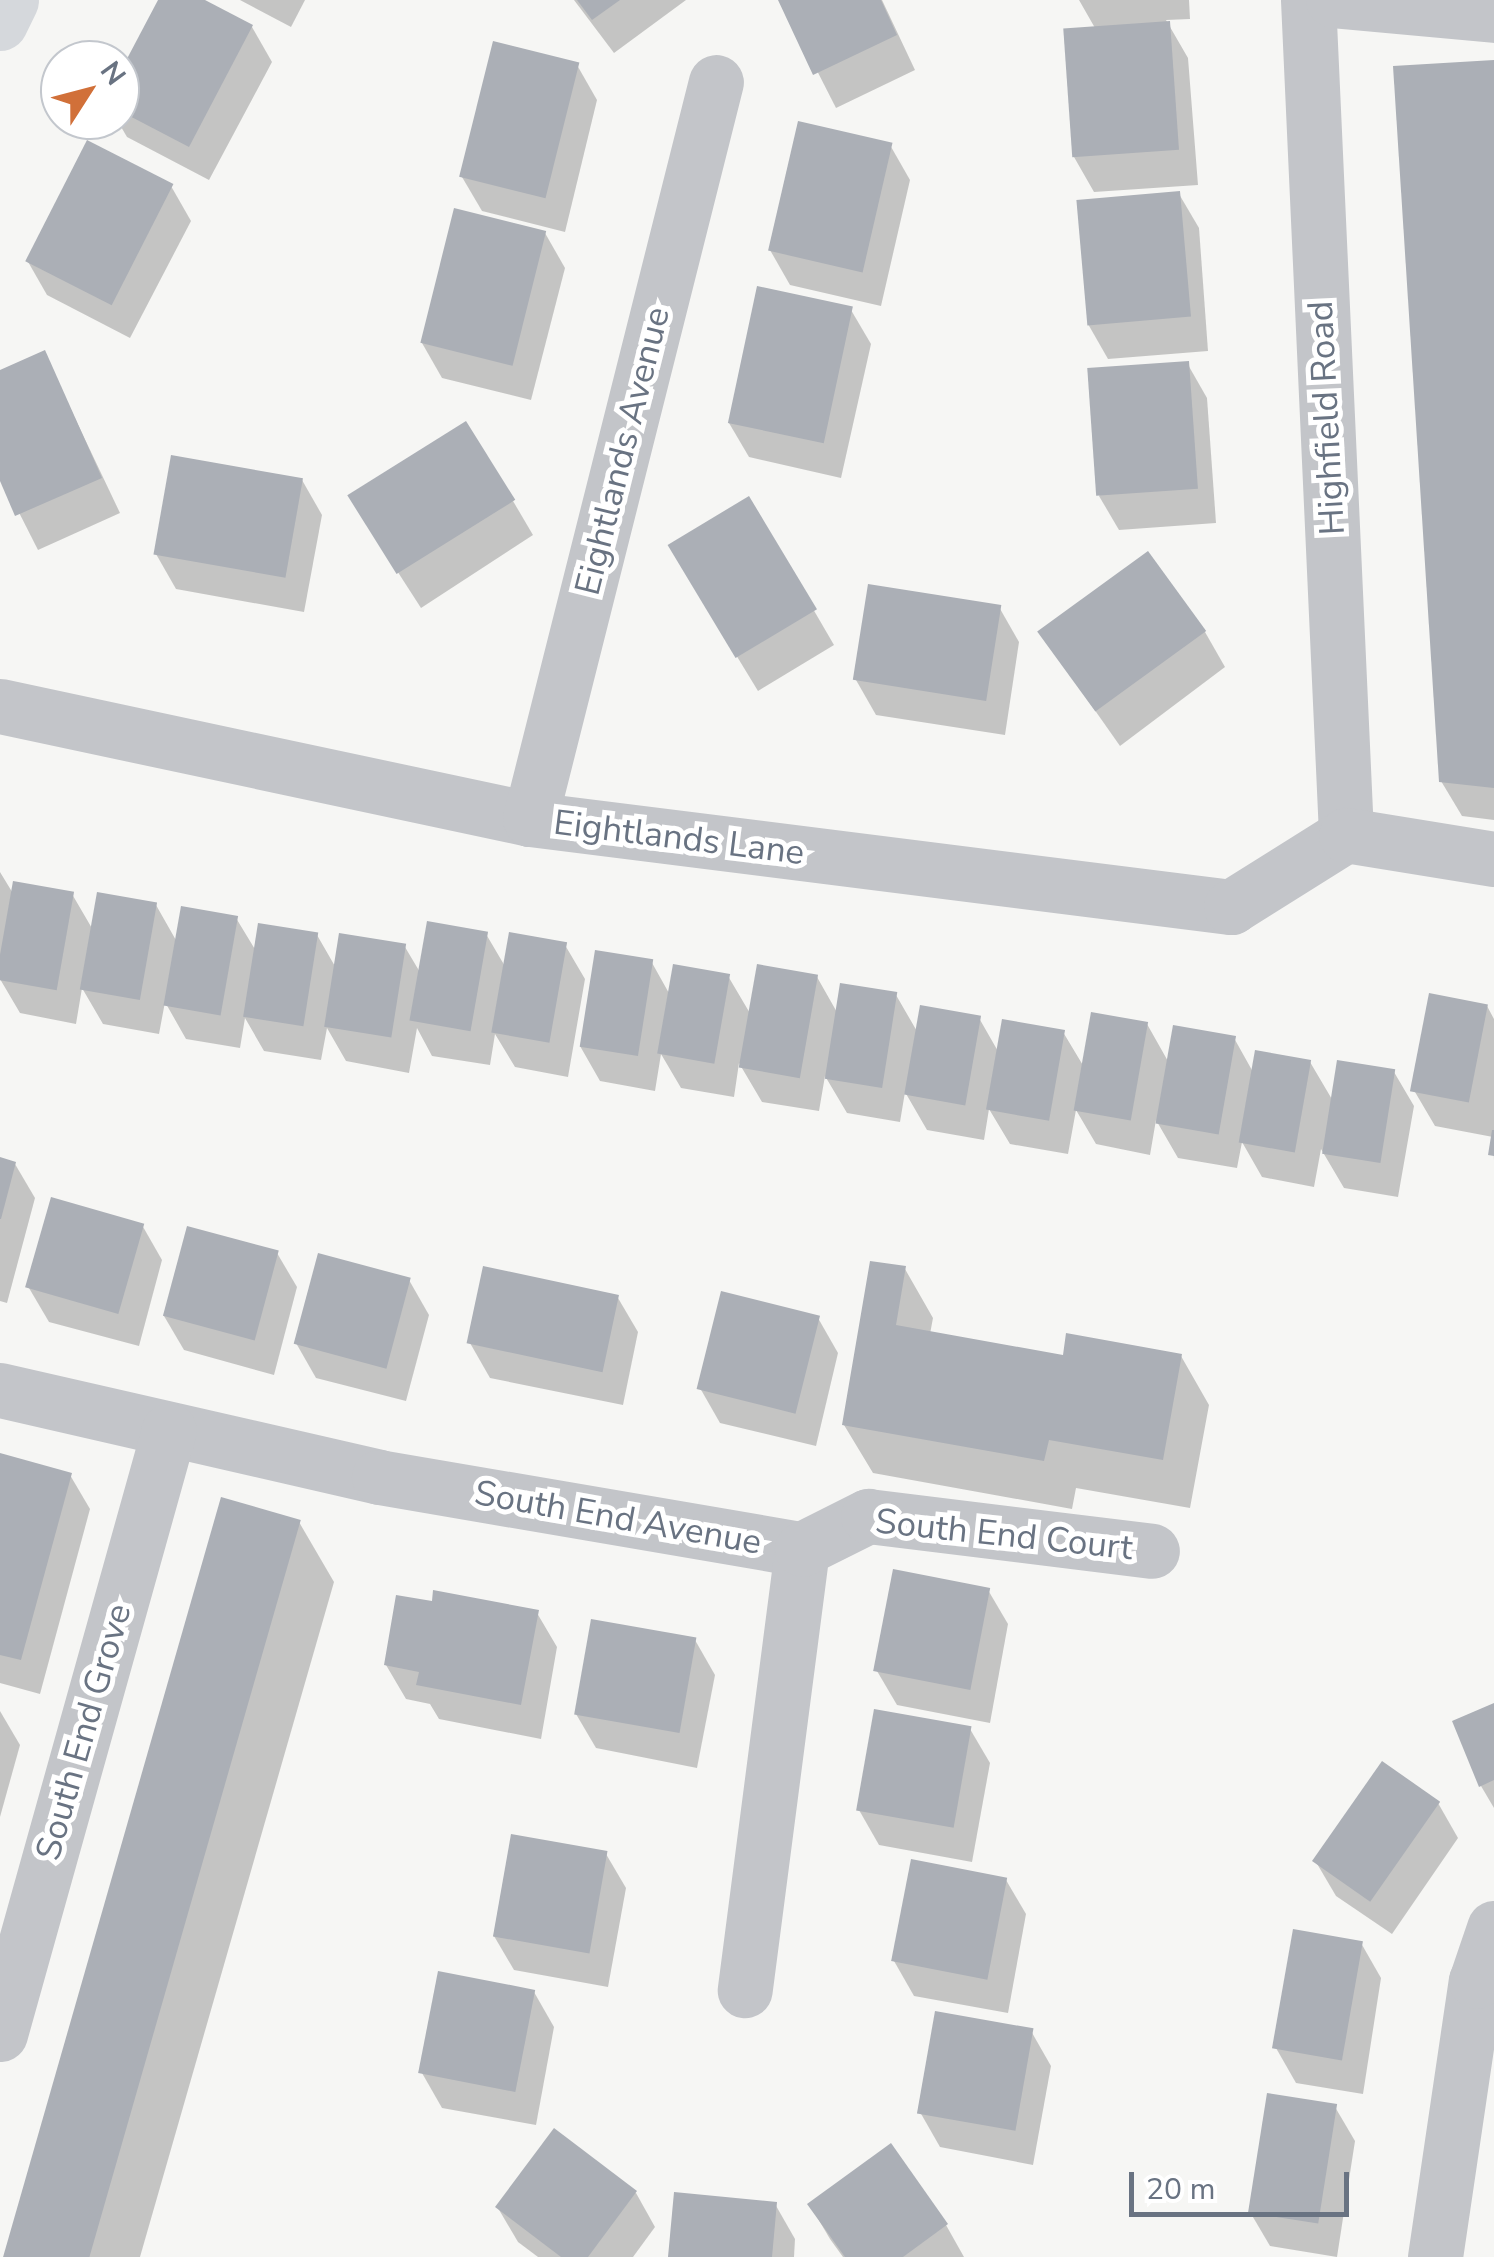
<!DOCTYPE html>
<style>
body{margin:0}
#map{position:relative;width:1494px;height:2257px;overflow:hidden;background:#f6f6f4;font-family:"Nunito Sans",sans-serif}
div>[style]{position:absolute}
.shadow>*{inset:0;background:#0003}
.building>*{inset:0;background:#abafb6;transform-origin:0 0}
.minor>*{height:55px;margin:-27.5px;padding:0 27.5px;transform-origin:27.5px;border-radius:27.5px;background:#c3c5c9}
.major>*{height:55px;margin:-27.5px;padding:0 27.5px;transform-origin:27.5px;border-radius:27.5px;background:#d5d8dc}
span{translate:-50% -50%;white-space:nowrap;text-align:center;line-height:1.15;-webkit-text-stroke:10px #fff;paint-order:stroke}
.street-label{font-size:35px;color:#697382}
.north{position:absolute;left:40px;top:40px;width:100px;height:100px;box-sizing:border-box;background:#fff;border:2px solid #c3c7cd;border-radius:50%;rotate:54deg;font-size:28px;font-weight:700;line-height:40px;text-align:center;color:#697382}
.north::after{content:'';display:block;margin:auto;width:35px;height:45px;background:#d17039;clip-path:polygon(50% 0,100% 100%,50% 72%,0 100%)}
.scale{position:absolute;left:1129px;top:2172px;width:220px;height:45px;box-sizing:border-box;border:5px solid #697382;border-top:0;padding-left:12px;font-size:30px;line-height:35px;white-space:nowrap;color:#697382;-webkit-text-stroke:8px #fff;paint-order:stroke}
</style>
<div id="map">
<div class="shadow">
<i style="clip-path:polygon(161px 0,200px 0,252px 27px,272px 62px,209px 180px,127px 137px,117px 120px,120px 78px)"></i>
<i style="clip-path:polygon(240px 0,305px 0,291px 27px)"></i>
<i style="clip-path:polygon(574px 0,686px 0,614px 53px)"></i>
<i style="clip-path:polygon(781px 0,882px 0,915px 70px,836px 108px)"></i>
<i style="clip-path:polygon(1079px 0,1189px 0,1190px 19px,1166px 20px,1188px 58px,1198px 185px,1094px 192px,1074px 157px,1095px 28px)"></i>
<i style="clip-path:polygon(1494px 62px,1494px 820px,1462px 816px,1441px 781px)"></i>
<i style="clip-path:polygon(577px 65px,597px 100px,565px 232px,482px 211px,462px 177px)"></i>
<i style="clip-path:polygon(890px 145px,910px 180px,881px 306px,790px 285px,770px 250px)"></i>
<i style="clip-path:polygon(171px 186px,191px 221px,130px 338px,47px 295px,27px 260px)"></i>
<i style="clip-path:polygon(1179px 194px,1199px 228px,1208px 351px,1108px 359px,1088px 324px)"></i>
<i style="clip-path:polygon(545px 233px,565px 268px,531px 400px,442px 378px,422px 343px)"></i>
<i style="clip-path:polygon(851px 310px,871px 344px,841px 478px,749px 457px,729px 423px)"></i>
<i style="clip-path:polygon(44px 353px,120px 513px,38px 550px,0 475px,0 373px)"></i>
<i style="clip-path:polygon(1187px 363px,1207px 398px,1216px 523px,1119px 530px,1099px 496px)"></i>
<i style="clip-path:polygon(302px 480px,322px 515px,304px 612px,176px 589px,156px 554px)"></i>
<i style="clip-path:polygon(749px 499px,834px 645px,758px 691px,691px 581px)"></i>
<i style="clip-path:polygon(513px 501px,533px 535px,421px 608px,372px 532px)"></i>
<i style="clip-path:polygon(999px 607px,1019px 642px,1005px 735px,876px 715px,856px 680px)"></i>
<i style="clip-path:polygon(1205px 632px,1225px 667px,1120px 746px,1042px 635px)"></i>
<i style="clip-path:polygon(0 872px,14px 895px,72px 894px,93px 930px,156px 905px,177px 942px,236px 918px,256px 951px,317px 935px,336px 968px,405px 947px,421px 974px,486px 934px,506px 968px,565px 945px,585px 979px,568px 1077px,515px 1067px,495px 1034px,490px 1065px,432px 1056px,417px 1028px,409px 1073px,346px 1061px,327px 1028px,321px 1060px,264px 1051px,245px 1018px,240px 1048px,186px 1039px,165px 1002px,159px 1034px,103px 1024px,82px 988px,76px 1024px,20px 1013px,0 979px)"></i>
<i style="clip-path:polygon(651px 961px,670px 995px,728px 976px,751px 1015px,817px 977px,838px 1014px,896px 995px,918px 1033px,979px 1018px,999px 1053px,1063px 1032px,1084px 1067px,1147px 1024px,1169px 1063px,1234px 1038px,1253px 1072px,1310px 1062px,1333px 1101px,1394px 1072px,1414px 1106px,1398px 1197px,1344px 1188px,1321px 1149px,1314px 1187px,1262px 1177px,1242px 1142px,1237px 1168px,1178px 1158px,1156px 1120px,1150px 1155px,1096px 1144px,1076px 1110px,1068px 1154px,1010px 1144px,989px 1109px,984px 1140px,927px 1130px,905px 1092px,900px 1122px,847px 1113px,825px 1076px,819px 1111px,762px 1102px,739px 1063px,734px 1097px,681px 1088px,661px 1054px,655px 1091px,600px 1081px,580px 1046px)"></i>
<i style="clip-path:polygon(1487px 1006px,1494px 1019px,1494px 1161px,1493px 1137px,1435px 1126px,1415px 1092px)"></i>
<i style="clip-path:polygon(0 1160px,15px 1164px,35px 1198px,7px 1303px,0 1301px)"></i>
<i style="clip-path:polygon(142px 1225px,162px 1260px,139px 1346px,49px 1322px,29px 1288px)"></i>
<i style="clip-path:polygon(277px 1253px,297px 1287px,274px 1375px,184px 1350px,164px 1316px)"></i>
<i style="clip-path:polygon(905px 1269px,933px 1318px,930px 1334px,1065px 1358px,1181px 1356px,1209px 1405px,1190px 1508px,1076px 1488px,1072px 1509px,873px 1473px,844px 1425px)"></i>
<i style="clip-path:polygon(409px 1280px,429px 1315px,406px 1401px,316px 1378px,296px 1343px)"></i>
<i style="clip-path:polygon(618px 1298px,638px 1332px,623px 1405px,490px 1378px,470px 1343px)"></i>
<i style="clip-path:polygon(818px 1318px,838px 1353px,816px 1446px,720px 1423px,700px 1388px)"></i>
<i style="clip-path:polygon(0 1456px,70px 1475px,90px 1509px,40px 1694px,0 1683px)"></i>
<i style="clip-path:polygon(299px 1522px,334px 1582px,140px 2257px,6px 2257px)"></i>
<i style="clip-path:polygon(988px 1590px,1008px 1624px,990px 1723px,897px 1705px,877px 1671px)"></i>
<i style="clip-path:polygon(537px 1613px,557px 1647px,541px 1739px,439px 1719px,430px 1704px,406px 1699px,386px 1665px)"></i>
<i style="clip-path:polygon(695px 1640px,715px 1675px,697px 1768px,596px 1748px,576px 1714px)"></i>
<i style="clip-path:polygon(1494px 1706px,1494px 1808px,1481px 1786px)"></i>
<i style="clip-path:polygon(0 1711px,20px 1745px,0 1817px)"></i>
<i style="clip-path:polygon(970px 1729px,990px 1763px,972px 1862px,879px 1845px,859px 1810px)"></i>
<i style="clip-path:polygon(1438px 1803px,1458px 1838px,1392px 1934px,1336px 1896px,1316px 1862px)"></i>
<i style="clip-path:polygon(606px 1854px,626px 1888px,608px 1987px,514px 1970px,494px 1936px)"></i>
<i style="clip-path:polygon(1006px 1880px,1026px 1914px,1008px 2013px,914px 1996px,894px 1961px)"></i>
<i style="clip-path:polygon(1361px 1943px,1381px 1978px,1363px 2094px,1296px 2083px,1276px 2048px)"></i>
<i style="clip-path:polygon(534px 1992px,554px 2027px,536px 2125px,442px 2108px,422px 2073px)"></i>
<i style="clip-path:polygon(1031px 2031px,1051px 2066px,1033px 2165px,940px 2147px,920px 2112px)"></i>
<i style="clip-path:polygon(1335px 2107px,1355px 2141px,1337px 2257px,1270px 2246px,1250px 2212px)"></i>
<i style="clip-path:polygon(891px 2147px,946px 2225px,964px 2257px,843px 2257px,830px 2239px,810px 2205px)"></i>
<i style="clip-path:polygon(636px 2193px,655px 2227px,633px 2257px,538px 2257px,518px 2242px,498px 2208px)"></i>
<i style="clip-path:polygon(775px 2204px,795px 2239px,794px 2257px,670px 2257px)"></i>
</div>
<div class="building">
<i style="clip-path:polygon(158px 0,205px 0,253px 25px,189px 147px,120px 111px,120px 72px)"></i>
<i style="clip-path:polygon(577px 0,620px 0,592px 20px)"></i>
<i style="clip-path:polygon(778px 0,881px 0,897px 35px,813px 75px)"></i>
<i style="left:1170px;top:21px;width:129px;height:107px;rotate:86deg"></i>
<i style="left:493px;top:41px;width:89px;height:140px;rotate:14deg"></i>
<i style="clip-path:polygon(1494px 60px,1494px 788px,1439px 782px,1393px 66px)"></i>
<i style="left:798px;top:121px;width:97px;height:133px;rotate:13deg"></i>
<i style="left:87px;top:140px;width:97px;height:136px;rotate:27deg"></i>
<i style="left:1180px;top:191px;width:126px;height:104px;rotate:85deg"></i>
<i style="left:454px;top:208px;width:95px;height:139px;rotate:14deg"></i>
<i style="left:757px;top:286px;width:98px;height:140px;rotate:12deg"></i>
<i style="clip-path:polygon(45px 350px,102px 478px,15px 516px,0 481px,0 370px)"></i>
<i style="left:1189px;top:361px;width:128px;height:102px;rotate:86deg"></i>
<i style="left:466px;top:421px;width:93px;height:140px;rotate:58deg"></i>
<i style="left:171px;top:455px;width:134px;height:101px;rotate:10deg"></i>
<i style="left:749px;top:496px;width:132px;height:95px;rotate:59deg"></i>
<i style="left:1148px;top:551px;width:99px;height:137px;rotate:54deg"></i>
<i style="left:868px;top:584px;width:135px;height:97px;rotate:9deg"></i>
<i style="left:13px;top:881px;width:62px;height:100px;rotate:10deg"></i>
<i style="left:97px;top:892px;width:61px;height:99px;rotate:10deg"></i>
<i style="left:181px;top:906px;width:58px;height:101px;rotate:10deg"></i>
<i style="left:427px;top:921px;width:62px;height:101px;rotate:10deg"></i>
<i style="left:258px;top:923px;width:61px;height:95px;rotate:9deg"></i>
<i style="left:509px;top:932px;width:59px;height:102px;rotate:10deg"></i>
<i style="left:339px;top:933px;width:68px;height:95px;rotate:9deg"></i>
<i style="left:595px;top:950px;width:59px;height:98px;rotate:9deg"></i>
<i style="left:673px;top:964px;width:58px;height:91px;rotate:10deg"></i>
<i style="left:757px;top:964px;width:62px;height:105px;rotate:10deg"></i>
<i style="left:840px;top:983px;width:58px;height:97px;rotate:9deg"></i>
<i style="left:1429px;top:993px;width:60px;height:100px;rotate:11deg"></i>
<i style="left:920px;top:1005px;width:62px;height:91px;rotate:10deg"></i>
<i style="left:1091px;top:1012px;width:58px;height:100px;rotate:10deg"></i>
<i style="left:1002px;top:1019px;width:64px;height:92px;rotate:10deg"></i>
<i style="left:1173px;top:1025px;width:64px;height:100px;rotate:10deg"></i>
<i style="left:1255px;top:1050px;width:57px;height:94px;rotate:10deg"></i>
<i style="left:1337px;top:1060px;width:59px;height:95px;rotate:9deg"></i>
<i style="clip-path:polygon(1492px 1130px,1494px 1130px,1494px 1156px,1488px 1155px)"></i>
<i style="clip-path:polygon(0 1157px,16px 1162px,1px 1219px,0 1219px)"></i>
<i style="left:51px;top:1197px;width:97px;height:94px;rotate:16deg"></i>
<i style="left:187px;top:1226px;width:95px;height:93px;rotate:15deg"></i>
<i style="left:318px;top:1253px;width:96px;height:94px;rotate:15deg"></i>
<i style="clip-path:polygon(870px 1261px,906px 1266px,896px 1325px,1063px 1355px,1066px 1333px,1182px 1354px,1163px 1460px,1049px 1440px,1044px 1461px,842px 1425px)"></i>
<i style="left:483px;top:1266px;width:139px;height:79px;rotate:12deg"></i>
<i style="left:721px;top:1291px;width:102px;height:101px;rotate:14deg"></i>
<i style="clip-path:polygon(0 1453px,72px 1473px,21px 1660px,0 1655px)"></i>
<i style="left:221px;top:1497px;width:83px;height:791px;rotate:16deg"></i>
<i style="left:893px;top:1569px;width:99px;height:104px;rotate:11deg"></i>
<i style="clip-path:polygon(433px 1590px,539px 1610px,521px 1705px,416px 1685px,419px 1672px,384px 1665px,396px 1595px,432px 1601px)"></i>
<i style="left:591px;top:1619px;width:107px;height:97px;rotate:10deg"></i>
<i style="clip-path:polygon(1494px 1703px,1494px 1780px,1479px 1787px,1452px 1721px)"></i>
<i style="left:874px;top:1709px;width:99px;height:103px;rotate:10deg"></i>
<i style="left:1382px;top:1761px;width:71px;height:122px;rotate:35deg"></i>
<i style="left:511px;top:1834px;width:98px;height:104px;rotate:10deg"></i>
<i style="left:911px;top:1859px;width:98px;height:104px;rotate:11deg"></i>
<i style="left:1293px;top:1929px;width:71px;height:121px;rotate:10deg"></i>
<i style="left:438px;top:1971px;width:99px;height:104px;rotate:11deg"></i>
<i style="left:935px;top:2011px;width:100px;height:104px;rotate:10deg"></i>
<i style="left:1267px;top:2093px;width:71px;height:121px;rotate:9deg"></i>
<i style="clip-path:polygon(554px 2128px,637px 2191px,588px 2257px,561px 2257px,495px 2207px)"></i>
<i style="clip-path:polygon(891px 2143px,948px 2224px,903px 2257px,845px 2257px,807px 2204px)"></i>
<i style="clip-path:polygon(674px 2192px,777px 2202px,772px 2257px,668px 2257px)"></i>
</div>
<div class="minor">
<i style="left:1308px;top:0;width:836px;rotate:87.39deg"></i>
<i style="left:1333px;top:0;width:162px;rotate:5.3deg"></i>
<i style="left:0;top:706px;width:542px;rotate:12.04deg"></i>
<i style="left:530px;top:819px;width:707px;rotate:7.16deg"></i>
<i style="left:1231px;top:907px;width:136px;rotate:-32.1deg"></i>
<i style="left:530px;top:819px;width:760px;rotate:-75.84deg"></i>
<i style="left:1346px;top:835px;width:150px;rotate:9.2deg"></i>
<i style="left:0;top:1390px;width:389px;rotate:12.9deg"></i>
<i style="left:379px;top:1477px;width:429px;rotate:9.7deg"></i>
<i style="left:802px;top:1549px;width:445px;rotate:97.4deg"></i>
<i style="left:802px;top:1549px;width:74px;rotate:-26.6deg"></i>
<i style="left:868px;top:1516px;width:286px;rotate:7deg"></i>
<i style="left:0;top:2034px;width:627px;rotate:-74.37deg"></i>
<i style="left:1435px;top:2257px;width:279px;rotate:-81.6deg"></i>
<i style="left:1476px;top:1981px;width:56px;rotate:-71.2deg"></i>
</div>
<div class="major">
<i style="left:0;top:23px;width:25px;rotate:-64deg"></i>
</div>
<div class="street-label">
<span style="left:1327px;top:418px;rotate:-93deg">Highfield Road</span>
<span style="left:623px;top:451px;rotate:-76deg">Eightlands Avenue</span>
<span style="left:679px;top:838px;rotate:7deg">Eightlands Lane</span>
<span style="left:618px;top:1518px;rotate:10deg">South End Avenue</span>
<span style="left:1004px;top:1535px;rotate:6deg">South End Court</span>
<span style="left:84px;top:1732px;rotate:-74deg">South End Grove</span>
</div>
<div class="north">N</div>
<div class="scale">20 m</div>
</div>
